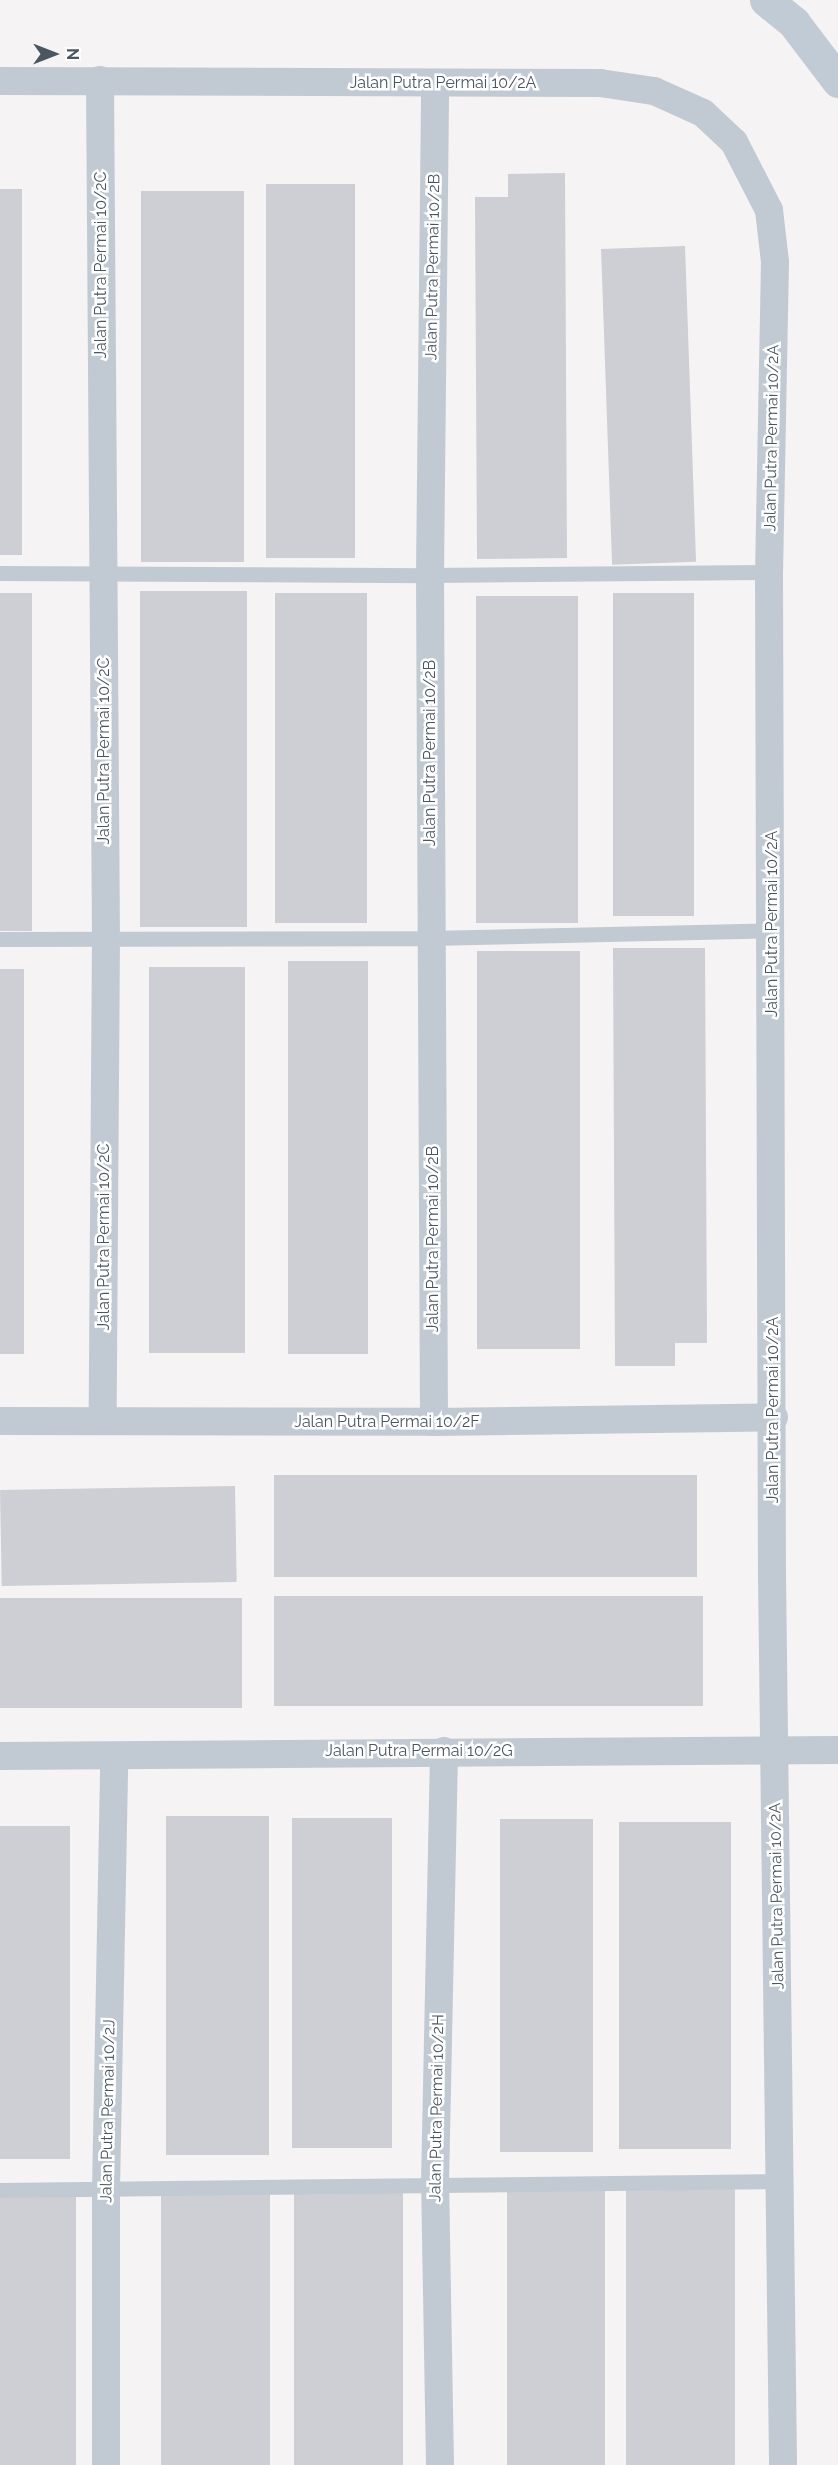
<!DOCTYPE html>
<style>
body{margin:0}
#map{position:relative;width:838px;height:2465px;overflow:hidden;background:#f5f3f3;font-family:Raleway,sans-serif}
div>[style]{position:absolute}
.building>*{inset:0;background:#cdcfd5;transform-origin:0 0}
.service>*{height:15px;margin:-7.5px;padding:0 7.5px;transform-origin:7.5px;border-radius:7.5px;background:#c1cad2}
.minor>*{height:28px;margin:-14px;padding:0 14px;transform-origin:14px;border-radius:14px;background:#c1cad2}
.secondary>*{height:33px;margin:-16.5px;padding:0 16.5px;transform-origin:16.5px;border-radius:16.5px;background:#c1cbd6}
span{translate:-50% -50%;white-space:nowrap;text-align:center;line-height:1.15;-webkit-text-stroke:5px #fff;paint-order:stroke}
.street-label{font-size:16px;color:#4a5661}
.north{position:absolute;left:24px;top:24px;width:60px;height:60px;-webkit-text-stroke:4px #fff;paint-order:stroke;rotate:90deg;font-size:16px;font-weight:700;line-height:24px;text-align:center;color:#4a5661}
.north::after{content:'';display:block;margin:auto;width:21px;height:27px;background:#4a5661;clip-path:polygon(50% 0,100% 100%,50% 72%,0 100%)}
</style>
<div id="map">
<div class="building">
<i style="clip-path:polygon(565px 173px,567px 558px,477px 559px,475px 197px,508px 197px,508px 174px)"></i>
<i style="left:355px;top:184px;width:374px;height:89px;rotate:90deg"></i>
<i style="left:0;top:189px;width:22px;height:366px"></i>
<i style="left:141px;top:191px;width:103px;height:371px"></i>
<i style="left:685px;top:246px;width:316px;height:84px;rotate:88deg"></i>
<i style="left:247px;top:591px;width:336px;height:107px;rotate:90deg"></i>
<i style="left:0;top:593px;width:32px;height:338px"></i>
<i style="left:367px;top:593px;width:330px;height:92px;rotate:90deg"></i>
<i style="left:694px;top:593px;width:323px;height:81px;rotate:90deg"></i>
<i style="left:578px;top:596px;width:327px;height:102px;rotate:90deg"></i>
<i style="clip-path:polygon(613px 948px,705px 948px,707px 1343px,675px 1343px,675px 1366px,615px 1366px)"></i>
<i style="left:580px;top:951px;width:398px;height:103px;rotate:90deg"></i>
<i style="left:288px;top:961px;width:80px;height:393px"></i>
<i style="left:245px;top:967px;width:386px;height:96px;rotate:90deg"></i>
<i style="left:0;top:969px;width:24px;height:385px"></i>
<i style="left:697px;top:1475px;width:102px;height:423px;rotate:90deg"></i>
<i style="left:235px;top:1486px;width:96px;height:235px;rotate:89deg"></i>
<i style="left:703px;top:1596px;width:110px;height:429px;rotate:90deg"></i>
<i style="left:242px;top:1598px;width:110px;height:242px;rotate:90deg"></i>
<i style="left:166px;top:1816px;width:103px;height:339px"></i>
<i style="left:292px;top:1818px;width:100px;height:330px"></i>
<i style="left:593px;top:1819px;width:333px;height:93px;rotate:90deg"></i>
<i style="left:731px;top:1822px;width:327px;height:112px;rotate:90deg"></i>
<i style="left:0;top:1826px;width:70px;height:333px"></i>
<i style="left:507px;top:2184px;width:98px;height:281px"></i>
<i style="left:626px;top:2187px;width:109px;height:278px"></i>
<i style="left:161px;top:2190px;width:109px;height:275px"></i>
<i style="left:294px;top:2190px;width:109px;height:275px"></i>
<i style="left:76px;top:2193px;width:272px;height:76px;rotate:90deg"></i>
</div>
<div class="service">
<i style="left:0;top:573px;width:430px;rotate:0.3deg"></i>
<i style="left:430px;top:575px;width:339px;rotate:-0.5deg"></i>
<i style="left:0;top:939px;width:430px;rotate:-0.1deg"></i>
<i style="left:430px;top:938px;width:342px;rotate:-1.3deg"></i>
<i style="left:0;top:2190px;width:782px;rotate:-0.66deg"></i>
</div>
<div class="minor">
<i style="left:100px;top:80px;width:856px;rotate:89.6deg"></i>
<i style="left:106px;top:936px;width:485px;rotate:90.4deg"></i>
<i style="left:0;top:81px;width:600px;rotate:0.19deg"></i>
<i style="left:600px;top:83px;width:55px;rotate:8.4deg"></i>
<i style="left:654px;top:91px;width:54px;rotate:24.2deg"></i>
<i style="left:703px;top:113px;width:42px;rotate:43.1deg"></i>
<i style="left:734px;top:142px;width:76px;rotate:62.8deg"></i>
<i style="left:769px;top:210px;width:52px;rotate:83.4deg"></i>
<i style="left:775px;top:262px;width:310px;rotate:91.1deg"></i>
<i style="left:769px;top:572px;width:1003px;rotate:89.83deg"></i>
<i style="left:772px;top:1575px;width:890px;rotate:89.29deg"></i>
<i style="left:0;top:1421px;width:434px;rotate:0.1deg"></i>
<i style="left:434px;top:1422px;width:340px;rotate:-0.8deg"></i>
<i style="left:434px;top:1422px;width:847px;rotate:-90.27deg"></i>
<i style="left:430px;top:575px;width:492px;rotate:-89.4deg"></i>
<i style="left:0;top:1756px;width:838px;rotate:-0.41deg"></i>
<i style="left:106px;top:2465px;width:275px;rotate:-90deg"></i>
<i style="left:106px;top:2190px;width:433px;rotate:-88.9deg"></i>
<i style="left:440px;top:2465px;width:282px;rotate:-91deg"></i>
<i style="left:435px;top:2183px;width:432px;rotate:-88.8deg"></i>
</div>
<div class="secondary">
<i style="left:766px;top:0;width:36px;rotate:39deg"></i>
<i style="left:794px;top:23px;width:73px;rotate:52.8deg"></i>
</div>
<div class="street-label">
<span style="left:443px;top:83px">Jalan Putra Permai 10/2A</span>
<span style="left:101px;top:265px;rotate:-90deg">Jalan Putra Permai 10/2C</span>
<span style="left:433px;top:267px;rotate:-89deg">Jalan Putra Permai 10/2B</span>
<span style="left:772px;top:438px;rotate:-89deg">Jalan Putra Permai 10/2A</span>
<span style="left:104px;top:751px;rotate:-90deg">Jalan Putra Permai 10/2C</span>
<span style="left:430px;top:753px;rotate:-90deg">Jalan Putra Permai 10/2B</span>
<span style="left:772px;top:924px;rotate:-90deg">Jalan Putra Permai 10/2A</span>
<span style="left:104px;top:1237px;rotate:-90deg">Jalan Putra Permai 10/2C</span>
<span style="left:433px;top:1239px;rotate:-90deg">Jalan Putra Permai 10/2B</span>
<span style="left:773px;top:1410px;rotate:-90deg">Jalan Putra Permai 10/2A</span>
<span style="left:387px;top:1422px">Jalan Putra Permai 10/2F</span>
<span style="left:419px;top:1751px">Jalan Putra Permai 10/2G</span>
<span style="left:777px;top:1896px;rotate:-91deg">Jalan Putra Permai 10/2A</span>
<span style="left:437px;top:2108px;rotate:-89deg">Jalan Putra Permai 10/2H</span>
<span style="left:108px;top:2111px;rotate:-89deg">Jalan Putra Permai 10/2J</span>
</div>
<div class="north">N</div>
</div>
